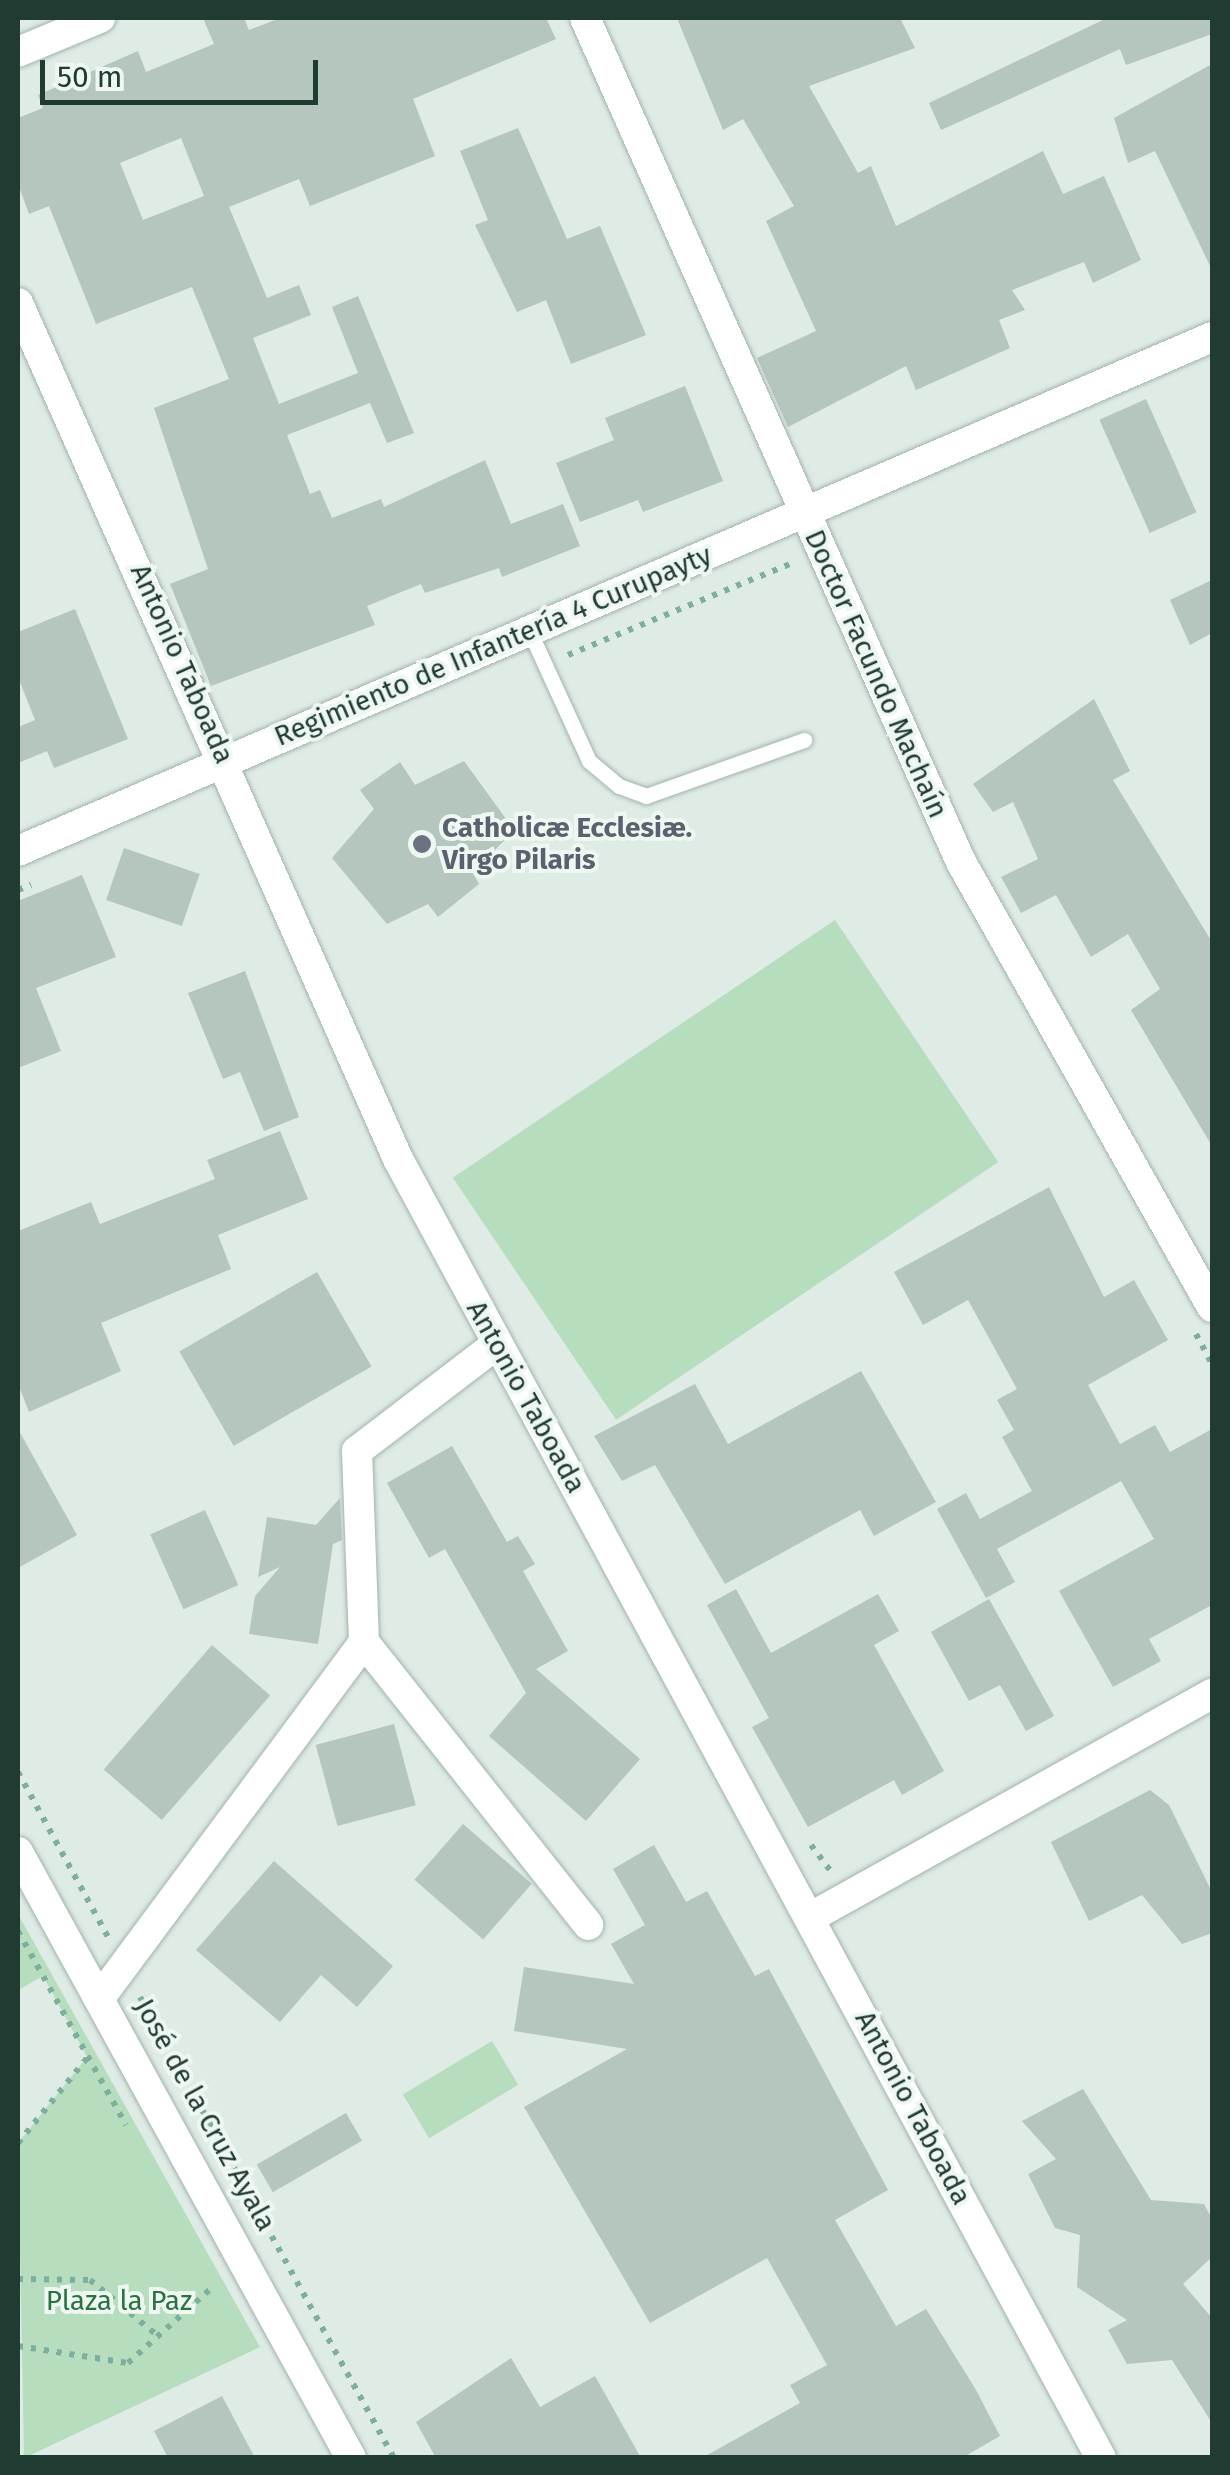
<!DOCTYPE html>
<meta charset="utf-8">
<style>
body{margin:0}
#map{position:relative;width:1230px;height:2475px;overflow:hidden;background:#dfebe5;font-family:"Fira Sans",sans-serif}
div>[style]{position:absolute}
.green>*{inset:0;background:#b7ddbf;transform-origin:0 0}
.building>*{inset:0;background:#b4c6be;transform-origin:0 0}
.path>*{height:6px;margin-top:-3px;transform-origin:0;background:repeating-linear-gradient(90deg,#7eaf9d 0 5px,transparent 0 13px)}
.roads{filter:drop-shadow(0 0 2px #a2b3ac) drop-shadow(0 0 2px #a2b3ac)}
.lane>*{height:15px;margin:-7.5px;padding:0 7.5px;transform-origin:7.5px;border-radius:7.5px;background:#fff}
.street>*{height:30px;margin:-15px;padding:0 15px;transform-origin:15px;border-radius:15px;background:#fff}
.secondary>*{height:30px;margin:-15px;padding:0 15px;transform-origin:15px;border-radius:15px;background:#fff}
.dots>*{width:28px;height:28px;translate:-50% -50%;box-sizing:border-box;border:5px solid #eff7f3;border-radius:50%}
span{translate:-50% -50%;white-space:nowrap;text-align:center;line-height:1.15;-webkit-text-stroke:8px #eff7f3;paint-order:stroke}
.street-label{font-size:28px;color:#203b32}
.worship-label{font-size:28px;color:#5b616d;font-weight:700}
.left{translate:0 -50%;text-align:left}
.park-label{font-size:28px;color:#297341}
.frame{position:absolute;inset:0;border:20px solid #203b32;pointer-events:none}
.scale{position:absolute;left:40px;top:60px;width:278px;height:45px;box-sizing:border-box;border:5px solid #203b32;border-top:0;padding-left:12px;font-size:30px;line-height:35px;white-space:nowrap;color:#203b32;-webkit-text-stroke:8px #eff7f3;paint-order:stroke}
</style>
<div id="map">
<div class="green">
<i style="left:835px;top:920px;width:292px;height:461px;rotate:56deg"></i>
<i style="clip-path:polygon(18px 1914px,260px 2347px,24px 2458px,18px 2143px,87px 2057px,43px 1976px,18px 1990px)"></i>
<i style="left:492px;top:2041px;width:51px;height:104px;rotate:59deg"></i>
</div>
<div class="building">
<i style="clip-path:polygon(evenodd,203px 18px,244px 18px,249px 30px,280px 18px,546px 18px,556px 39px,413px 99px,435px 156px,310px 206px,299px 179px,229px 207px,267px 298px,299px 285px,311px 315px,253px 338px,279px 404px,358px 373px,332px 307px,358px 296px,414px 433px,387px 443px,370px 403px,287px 435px,310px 494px,320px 490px,332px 518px,381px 499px,384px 507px,485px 460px,511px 524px,563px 504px,580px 546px,502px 577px,499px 568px,425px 593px,421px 584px,367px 606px,375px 625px,211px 686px,170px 584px,208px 569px,154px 408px,229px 379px,192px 287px,96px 324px,49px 206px,29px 214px,18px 184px,18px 118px,43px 108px,38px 95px,138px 51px,146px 72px,214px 44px,203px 18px,181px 138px,204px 196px,143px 220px,120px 163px,181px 138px)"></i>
<i style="clip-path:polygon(677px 18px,900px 18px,915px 48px,809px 86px,858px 173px,871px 166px,896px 226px,1043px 151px,1063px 194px,1104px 176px,1141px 260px,1093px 283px,1084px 262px,1012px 290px,1025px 310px,999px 320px,1010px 348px,916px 390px,906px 366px,788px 427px,757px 358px,816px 331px,766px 221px,794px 206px,743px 119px,723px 130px)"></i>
<i style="clip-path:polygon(1107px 18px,1212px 18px,1212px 34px,1126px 65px,1120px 49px,941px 130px,929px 103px)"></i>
<i style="clip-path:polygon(1212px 64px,1212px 270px,1155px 151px,1128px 163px,1114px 118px)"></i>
<i style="clip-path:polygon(518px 128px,567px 239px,600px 226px,646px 335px,571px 364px,546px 300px,517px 312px,475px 225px,488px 220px,460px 151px)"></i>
<i style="clip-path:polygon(685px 386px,723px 481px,643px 512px,638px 500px,580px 522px,556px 463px,614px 440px,605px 418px)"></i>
<i style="left:1146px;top:399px;width:124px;height:51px;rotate:66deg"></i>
<i style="clip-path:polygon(1212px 580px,1212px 633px,1190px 645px,1170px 600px)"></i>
<i style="clip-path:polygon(75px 609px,128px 739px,54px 768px,47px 751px,18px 763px,18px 727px,35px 720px,18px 677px,18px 632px)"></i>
<i style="clip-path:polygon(1094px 699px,1130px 771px,1113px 780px,1212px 942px,1212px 1146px,1131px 1010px,1160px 989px,1128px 934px,1091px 957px,1056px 895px,1021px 913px,1001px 877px,1038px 859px,1013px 802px,993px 812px,973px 784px)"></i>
<i style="clip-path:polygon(464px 761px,514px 830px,473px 873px,479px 884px,438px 917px,428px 904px,387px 924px,332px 858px,374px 809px,360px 790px,400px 762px,415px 785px)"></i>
<i style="left:124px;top:848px;width:80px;height:55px;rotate:19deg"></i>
<i style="clip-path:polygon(82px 875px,116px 957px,36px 988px,61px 1051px,18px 1068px,18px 901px)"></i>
<i style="clip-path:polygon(245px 971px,299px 1117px,264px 1131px,240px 1072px,223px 1079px,188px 993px)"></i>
<i style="clip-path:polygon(280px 1131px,308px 1199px,218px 1235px,231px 1269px,101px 1323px,121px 1371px,29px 1412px,18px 1384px,18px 1231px,91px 1202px,100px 1224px,215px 1179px,207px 1160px)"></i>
<i style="clip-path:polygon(1049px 1187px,1104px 1297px,1134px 1280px,1168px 1340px,1088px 1385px,1120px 1444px,1155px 1425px,1170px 1452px,1212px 1429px,1212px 1605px,1149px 1639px,1161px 1661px,1113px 1687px,1059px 1591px,1154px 1539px,1121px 1481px,997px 1549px,1015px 1582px,986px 1598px,937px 1509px,966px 1493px,980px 1519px,1032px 1491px,1002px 1437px,1014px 1430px,997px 1400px,1017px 1389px,968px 1300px,923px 1325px,894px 1272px)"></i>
<i style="left:317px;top:1272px;width:109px;height:159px;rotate:60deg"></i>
<i style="clip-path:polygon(861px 1371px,936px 1502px,874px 1536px,860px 1510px,725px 1584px,655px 1465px,622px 1481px,594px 1436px,695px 1384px,728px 1444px)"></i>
<i style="clip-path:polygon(18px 1429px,77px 1535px,18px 1568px)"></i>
<i style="clip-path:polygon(452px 1446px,507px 1542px,518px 1536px,535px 1564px,523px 1571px,568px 1651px,536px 1669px,640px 1759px,586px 1821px,489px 1736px,526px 1693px,445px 1549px,429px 1558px,387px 1483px)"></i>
<i style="clip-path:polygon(340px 1498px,342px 1540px,333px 1544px,318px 1644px,249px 1634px,255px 1596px,280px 1567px,258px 1577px,267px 1517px,316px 1525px)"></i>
<i style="left:205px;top:1510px;width:82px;height:60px;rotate:66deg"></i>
<i style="clip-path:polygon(736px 1589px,771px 1653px,878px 1594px,899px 1631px,874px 1645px,944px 1771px,902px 1795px,894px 1780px,808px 1827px,752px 1727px,769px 1718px,707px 1605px)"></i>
<i style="clip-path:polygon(989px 1599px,1054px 1716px,1026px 1731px,1000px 1685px,969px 1701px,931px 1632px)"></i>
<i style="left:212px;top:1645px;width:77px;height:165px;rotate:41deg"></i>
<i style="left:394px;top:1724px;width:84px;height:81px;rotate:75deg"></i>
<i style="clip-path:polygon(1150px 1790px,1169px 1805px,1212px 1892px,1212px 1933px,1182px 1944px,1142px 1895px,1089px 1921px,1051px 1842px)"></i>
<i style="left:463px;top:1824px;width:91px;height:74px;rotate:41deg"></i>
<i style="clip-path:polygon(654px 1845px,686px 1902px,707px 1891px,755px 1976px,769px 1969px,888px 2190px,835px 2220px,896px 2326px,926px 2309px,976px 2390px,1000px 2436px,962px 2458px,702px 2458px,800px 2403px,790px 2385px,827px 2365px,767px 2258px,650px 2323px,524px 2107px,627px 2049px,514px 2031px,524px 1967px,634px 1984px,611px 1944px,645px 1925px,613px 1869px)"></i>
<i style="clip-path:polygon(274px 1861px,393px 1966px,357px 2007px,321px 1975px,280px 2022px,196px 1950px)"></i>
<i style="clip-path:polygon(1083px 2089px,1151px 2200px,1204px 2204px,1212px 2219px,1212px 2257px,1183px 2284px,1212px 2318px,1212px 2423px,1172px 2360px,1127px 2364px,1108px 2330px,1127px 2320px,1077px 2287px,1080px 2235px,1055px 2228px,1028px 2174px,1056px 2159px,1022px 2121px)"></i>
<i style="left:346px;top:2113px;width:32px;height:103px;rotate:60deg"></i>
<i style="clip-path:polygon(511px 2358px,540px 2407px,595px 2376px,641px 2458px,436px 2458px,416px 2422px)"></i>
<i style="clip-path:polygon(222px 2396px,255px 2458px,168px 2458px,154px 2431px)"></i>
</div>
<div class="path">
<i style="left:568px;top:655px;width:240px;rotate:-22.3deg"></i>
<i style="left:18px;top:890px;width:14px;rotate:-21deg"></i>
<i style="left:1196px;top:1334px;width:34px;rotate:62deg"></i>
<i style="left:18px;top:1772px;width:188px;rotate:61.4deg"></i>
<i style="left:811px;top:1845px;width:31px;rotate:53deg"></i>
<i style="left:18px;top:1931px;width:222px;rotate:60.9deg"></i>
<i style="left:140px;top:1997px;width:526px;rotate:61.15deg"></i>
<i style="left:18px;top:2143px;width:111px;rotate:-50.9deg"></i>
<i style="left:18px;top:2279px;width:72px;rotate:0.8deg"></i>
<i style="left:90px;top:2280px;width:88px;rotate:39.5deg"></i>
<i style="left:18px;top:2346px;width:111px;rotate:8.8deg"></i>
<i style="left:128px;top:2363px;width:117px;rotate:-41.9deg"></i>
</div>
<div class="roads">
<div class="lane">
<i style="left:529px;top:630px;width:144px;rotate:65.4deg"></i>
<i style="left:589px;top:761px;width:39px;rotate:40deg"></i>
<i style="left:619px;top:786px;width:29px;rotate:20deg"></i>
<i style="left:646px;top:796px;width:168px;rotate:-19.5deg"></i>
</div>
<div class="street">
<i style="left:18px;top:303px;width:937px;rotate:66.06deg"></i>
<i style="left:398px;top:1159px;width:1477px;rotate:61.58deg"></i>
<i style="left:18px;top:851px;width:1300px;rotate:-23.29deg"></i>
<i style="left:364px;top:1642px;width:361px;rotate:51.6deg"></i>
<i style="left:18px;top:1852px;width:691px;rotate:61.21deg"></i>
<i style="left:811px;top:1917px;width:459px;rotate:-29.1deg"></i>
<i style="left:99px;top:1999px;width:445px;rotate:-53.4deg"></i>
<i style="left:364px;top:1642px;width:191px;rotate:-92.1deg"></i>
<i style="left:357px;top:1451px;width:176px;rotate:-37.4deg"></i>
</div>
<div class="secondary">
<i style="left:585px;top:18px;width:924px;rotate:65.99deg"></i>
<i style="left:961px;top:862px;width:511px;rotate:60.58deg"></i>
<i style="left:18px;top:52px;width:89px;rotate:-22.5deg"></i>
</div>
</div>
<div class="dots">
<i style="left:422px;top:844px;background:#6b7280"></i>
</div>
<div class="street-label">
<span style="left:493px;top:646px;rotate:-23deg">Regimiento de Infantería 4 Curupayty</span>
<span style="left:182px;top:664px;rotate:66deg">Antonio Taboada</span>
<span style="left:876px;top:674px;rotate:66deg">Doctor Facundo Machaín</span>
<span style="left:526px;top:1397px;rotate:61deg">Antonio Taboada</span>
<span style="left:913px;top:2108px;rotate:62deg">Antonio Taboada</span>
<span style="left:205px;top:2115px;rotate:61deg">José de la Cruz Ayala</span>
</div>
<div class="worship-label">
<span class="left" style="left:442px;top:844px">Catholicæ Ecclesiæ.<br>Virgo Pilaris</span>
</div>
<div class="park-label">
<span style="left:119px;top:2301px">Plaza la Paz</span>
</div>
<div class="frame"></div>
<div class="scale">50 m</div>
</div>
